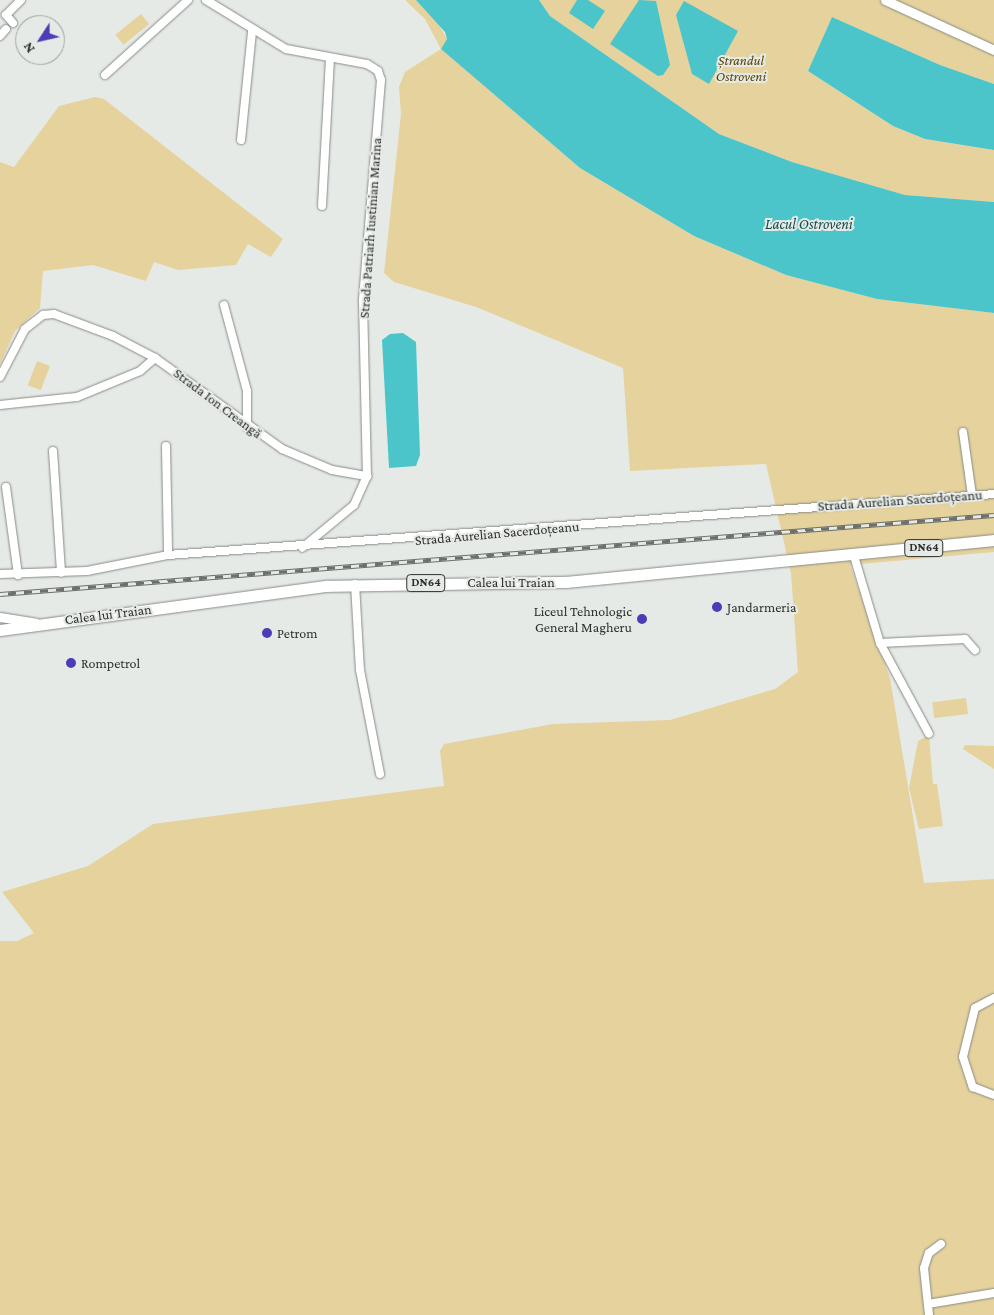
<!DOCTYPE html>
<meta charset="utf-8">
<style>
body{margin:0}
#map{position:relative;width:994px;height:1315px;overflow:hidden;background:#e6eae6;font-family:"Crimson Pro",serif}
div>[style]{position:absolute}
.green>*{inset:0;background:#e6d29c;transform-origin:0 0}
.water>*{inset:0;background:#4bc5ca}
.roads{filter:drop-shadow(0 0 1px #878b87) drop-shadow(0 0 1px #878b87)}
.minor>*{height:8px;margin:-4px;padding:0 4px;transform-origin:4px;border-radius:4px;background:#fff}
.tertiary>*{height:9px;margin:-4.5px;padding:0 4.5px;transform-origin:4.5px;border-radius:4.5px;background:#fff}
.primary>*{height:11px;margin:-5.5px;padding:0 5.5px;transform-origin:5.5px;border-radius:5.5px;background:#fff}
.rail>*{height:4.5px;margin-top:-2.25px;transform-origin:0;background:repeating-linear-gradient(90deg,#e6eae6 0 8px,#6c6f6c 0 16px);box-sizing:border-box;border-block:1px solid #6c6f6c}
.dots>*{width:14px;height:14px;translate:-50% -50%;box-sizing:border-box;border:2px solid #e6eae6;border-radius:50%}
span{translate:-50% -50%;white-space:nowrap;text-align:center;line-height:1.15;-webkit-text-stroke:4px #e6eae6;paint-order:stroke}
.shield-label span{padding:1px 4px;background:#e6eae6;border:1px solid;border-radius:4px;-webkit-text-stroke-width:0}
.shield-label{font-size:12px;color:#2d2f2d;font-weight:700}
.park-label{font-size:14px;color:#584500;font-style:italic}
.street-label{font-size:14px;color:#2d2f2d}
.poi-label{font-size:14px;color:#2d2f2d}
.left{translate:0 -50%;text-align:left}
.right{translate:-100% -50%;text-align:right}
.water-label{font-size:15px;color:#174c4f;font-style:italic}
.north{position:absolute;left:15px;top:15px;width:50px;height:50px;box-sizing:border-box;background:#e6eae6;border:1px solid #9c9f9c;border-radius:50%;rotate:235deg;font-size:14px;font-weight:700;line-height:20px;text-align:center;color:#2d2f2d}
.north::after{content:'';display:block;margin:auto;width:18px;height:22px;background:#493eb5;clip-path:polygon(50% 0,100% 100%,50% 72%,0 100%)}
</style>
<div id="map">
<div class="green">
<i style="clip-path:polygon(405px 0,416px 0,433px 14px,447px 39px,442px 49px,580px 168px,694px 236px,786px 275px,877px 299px,994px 313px,994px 552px,850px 565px,890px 678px,924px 883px,994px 879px,994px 1315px,0 1315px,0 941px,17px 941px,34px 933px,2px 892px,88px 866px,153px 824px,444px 786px,440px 751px,444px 744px,553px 724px,670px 720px,775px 689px,798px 672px,791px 573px,766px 464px,630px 471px,623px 368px,476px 307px,394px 282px,384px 273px,401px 114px,399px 87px,405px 72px,441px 49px,425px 19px)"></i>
<i style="clip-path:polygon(539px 0,994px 0,994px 84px,940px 65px,832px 17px,808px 71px,893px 126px,925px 139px,994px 150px,994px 202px,905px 195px,792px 162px,719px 134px,550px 16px)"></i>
<i style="left:141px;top:14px;width:13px;height:33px;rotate:51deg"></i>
<i style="clip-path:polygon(95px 97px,104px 99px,283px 239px,271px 257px,248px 244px,236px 265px,178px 270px,154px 262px,146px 281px,93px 265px,43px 271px,40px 308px,15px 331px,0 364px,0 162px,14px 167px,59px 106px)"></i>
<i style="left:37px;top:361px;width:14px;height:26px;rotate:21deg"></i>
<i style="left:966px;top:698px;width:16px;height:34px;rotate:83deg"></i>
<i style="clip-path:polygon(929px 735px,933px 784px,937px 784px,943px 826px,919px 829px,909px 788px,918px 741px)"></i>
<i style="clip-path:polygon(965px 745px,994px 746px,994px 769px,963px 749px)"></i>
</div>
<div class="water">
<i style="clip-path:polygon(416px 0,539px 0,550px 16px,719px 134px,792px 162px,905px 195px,994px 202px,994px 313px,877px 299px,786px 275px,694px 236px,580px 168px,441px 49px,447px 39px,445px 32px)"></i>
<i style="clip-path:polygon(577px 0,588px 0,605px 11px,593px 29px,569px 13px)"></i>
<i style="clip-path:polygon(639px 0,656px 1px,670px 65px,663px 75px,658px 76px,610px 44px)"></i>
<i style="clip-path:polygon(684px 1px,738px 31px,709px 84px,692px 74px,676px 15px)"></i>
<i style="clip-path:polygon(832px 17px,940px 65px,994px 84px,994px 150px,925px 139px,893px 126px,808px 71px)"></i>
<i style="clip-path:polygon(403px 333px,416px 342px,420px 455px,416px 466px,389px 468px,382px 340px,390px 334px)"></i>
</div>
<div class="roads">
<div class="minor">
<i style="left:206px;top:0;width:94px;rotate:31.5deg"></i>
<i style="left:286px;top:49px;width:82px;rotate:10.5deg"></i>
<i style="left:367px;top:64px;width:13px;rotate:32deg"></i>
<i style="left:378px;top:71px;width:9px;rotate:72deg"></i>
<i style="left:381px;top:80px;width:222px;rotate:94.7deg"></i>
<i style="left:363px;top:301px;width:175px;rotate:88.7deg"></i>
<i style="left:367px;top:476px;width:32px;rotate:114deg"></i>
<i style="left:354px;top:505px;width:67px;rotate:140.4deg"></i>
<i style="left:13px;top:23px;width:11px;rotate:-131deg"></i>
<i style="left:6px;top:15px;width:21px;rotate:-45deg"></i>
<i style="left:0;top:36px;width:9px;rotate:-49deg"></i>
<i style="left:105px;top:75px;width:112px;rotate:-42.1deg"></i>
<i style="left:241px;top:140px;width:110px;rotate:-84.2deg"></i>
<i style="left:322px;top:206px;width:146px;rotate:-86.9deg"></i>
<i style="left:224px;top:305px;width:89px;rotate:75deg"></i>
<i style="left:247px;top:391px;width:36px;rotate:90deg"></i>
<i style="left:0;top:377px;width:54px;rotate:-62.5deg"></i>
<i style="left:25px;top:329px;width:23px;rotate:-38deg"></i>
<i style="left:43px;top:315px;width:11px;rotate:-5deg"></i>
<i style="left:54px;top:314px;width:63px;rotate:20.4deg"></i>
<i style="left:113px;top:336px;width:47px;rotate:27.6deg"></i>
<i style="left:155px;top:358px;width:156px;rotate:35.6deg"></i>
<i style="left:282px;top:449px;width:54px;rotate:22.8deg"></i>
<i style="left:332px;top:470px;width:36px;rotate:10deg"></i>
<i style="left:0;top:405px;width:77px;rotate:-5.9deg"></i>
<i style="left:77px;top:397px;width:68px;rotate:-22.4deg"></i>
<i style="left:140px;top:371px;width:20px;rotate:-41deg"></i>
<i style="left:963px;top:432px;width:64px;rotate:81.9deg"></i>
<i style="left:166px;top:446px;width:109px;rotate:88.9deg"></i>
<i style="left:53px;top:451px;width:122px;rotate:86.2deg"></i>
<i style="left:6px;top:487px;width:89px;rotate:82.2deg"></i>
<i style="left:854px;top:556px;width:91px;rotate:73.4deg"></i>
<i style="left:880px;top:643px;width:103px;rotate:61.7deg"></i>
<i style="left:0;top:574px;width:87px;rotate:-2deg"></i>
<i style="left:87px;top:571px;width:83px;rotate:-11.2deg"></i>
<i style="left:168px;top:555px;width:828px;rotate:-4.22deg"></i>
<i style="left:355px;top:584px;width:86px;rotate:86.7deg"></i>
<i style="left:360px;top:670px;width:106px;rotate:79.1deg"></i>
<i style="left:880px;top:643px;width:85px;rotate:-2.7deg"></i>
<i style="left:965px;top:639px;width:15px;rotate:48deg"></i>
<i style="left:994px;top:998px;width:21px;rotate:152deg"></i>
<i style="left:975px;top:1008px;width:50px;rotate:103.8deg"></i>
<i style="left:963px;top:1057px;width:32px;rotate:72deg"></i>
<i style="left:973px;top:1087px;width:22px;rotate:21deg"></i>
<i style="left:928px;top:1304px;width:67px;rotate:-9.5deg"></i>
<i style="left:929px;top:1315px;width:47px;rotate:-96.1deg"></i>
<i style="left:924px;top:1268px;width:16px;rotate:-72deg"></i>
<i style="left:929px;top:1253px;width:15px;rotate:-37deg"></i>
</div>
<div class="tertiary">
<i style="left:885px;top:0;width:120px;rotate:24.6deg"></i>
<i style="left:0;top:617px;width:36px;rotate:9deg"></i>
</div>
<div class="primary">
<i style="left:0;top:630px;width:330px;rotate:-7.7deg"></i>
<i style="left:327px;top:586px;width:239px;rotate:-1deg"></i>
<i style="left:566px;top:582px;width:430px;rotate:-5.6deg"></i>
</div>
</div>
<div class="rail">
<i style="left:0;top:594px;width:997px;rotate:-4.54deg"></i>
</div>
<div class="dots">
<i style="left:717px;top:607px;background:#493eb5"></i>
<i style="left:642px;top:619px;background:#493eb5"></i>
<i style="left:267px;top:633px;background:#493eb5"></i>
<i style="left:71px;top:663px;background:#493eb5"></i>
</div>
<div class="shield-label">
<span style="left:924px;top:548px">DN64</span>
<span style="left:426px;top:583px">DN64</span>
</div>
<div class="park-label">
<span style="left:741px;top:68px">Ștrandul<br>Ostroveni</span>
</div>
<div class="street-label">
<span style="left:370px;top:228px;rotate:-86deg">Strada Patriarh Iustinian Marina</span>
<span style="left:218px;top:403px;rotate:37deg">Strada Ion Creangă</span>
<span style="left:900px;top:500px;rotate:-4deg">Strada Aurelian Sacerdoțeanu</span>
<span style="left:497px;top:533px;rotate:-5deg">Strada Aurelian Sacerdoțeanu</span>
<span style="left:511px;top:582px">Calea lui Traian</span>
<span style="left:108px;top:614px;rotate:-7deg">Calea lui Traian</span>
</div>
<div class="poi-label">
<span class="left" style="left:727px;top:607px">Jandarmeria</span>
<span class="right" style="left:632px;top:619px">Liceul Tehnologic<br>General Magheru</span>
<span class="left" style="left:277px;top:633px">Petrom</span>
<span class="left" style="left:81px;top:663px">Rompetrol</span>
</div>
<div class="water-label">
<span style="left:809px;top:225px">Lacul Ostroveni</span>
</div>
<div class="north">N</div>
</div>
